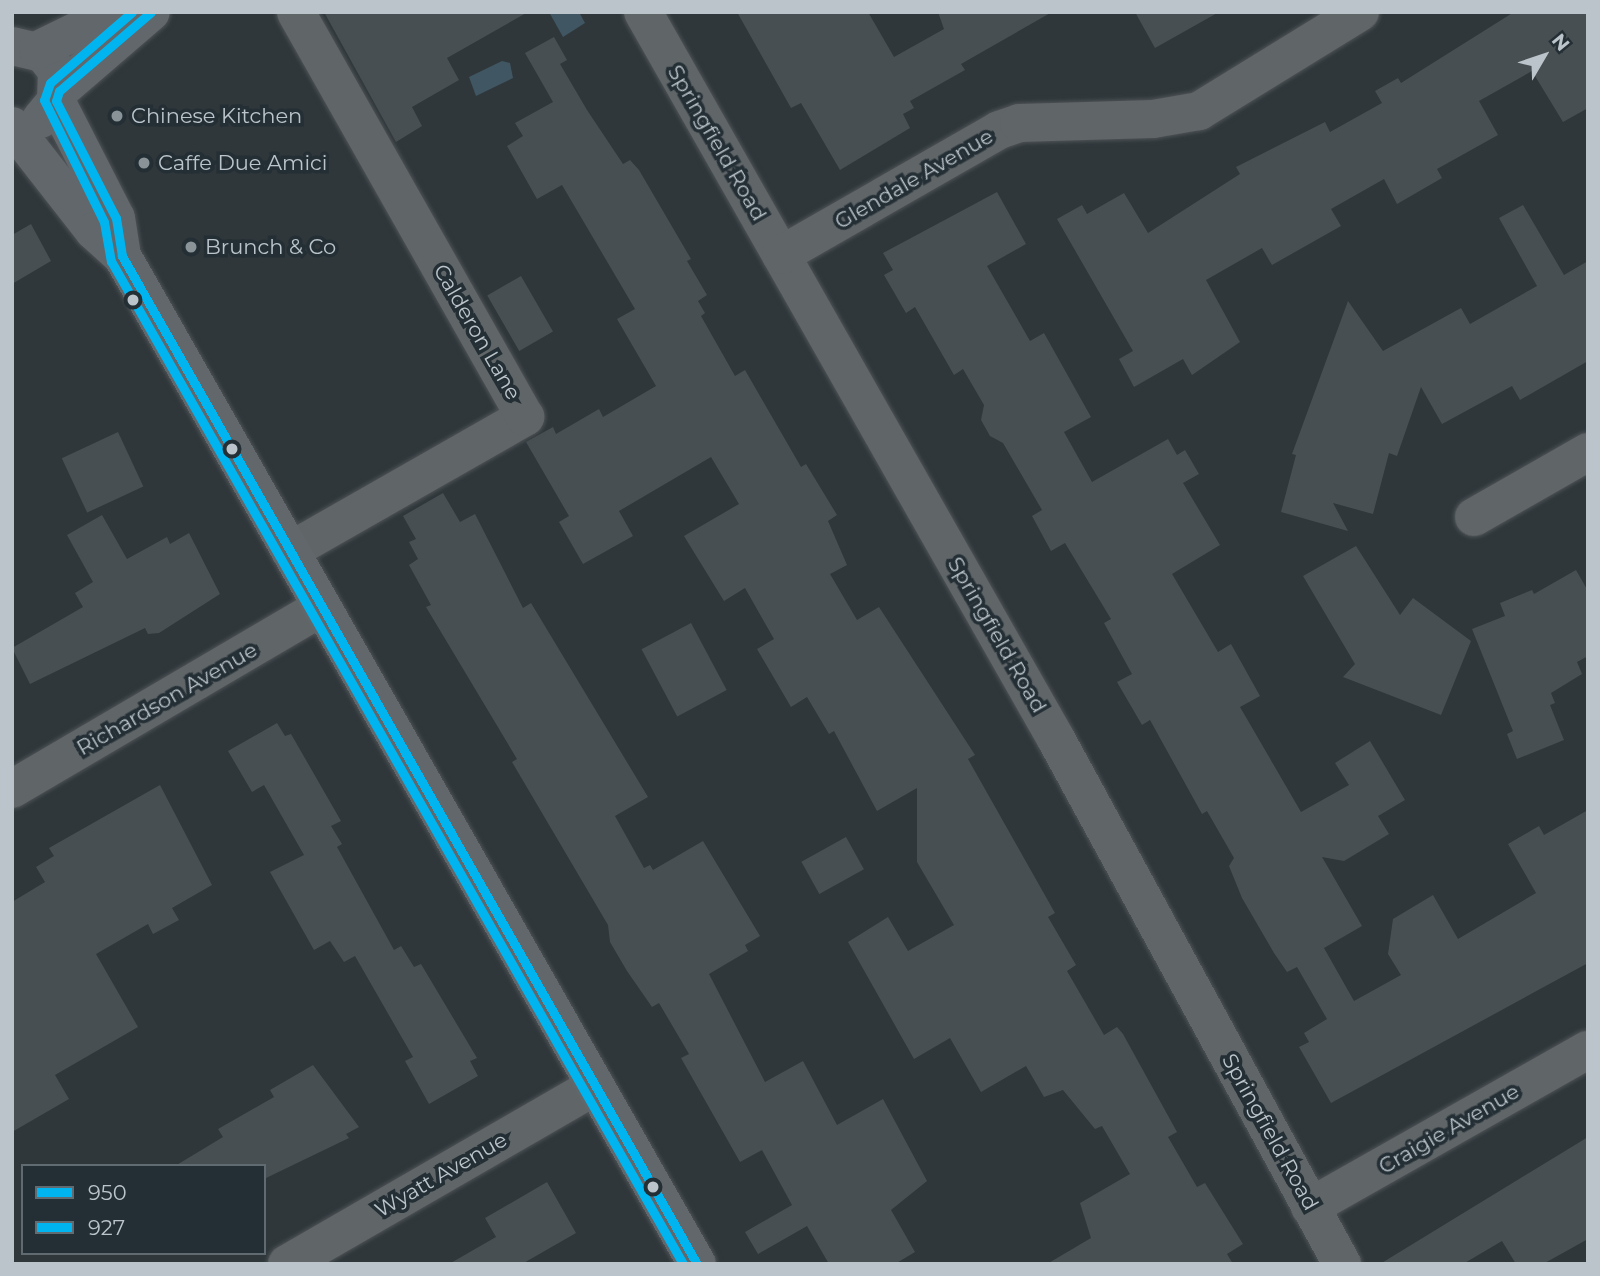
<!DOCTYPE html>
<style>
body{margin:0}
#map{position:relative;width:1600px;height:1276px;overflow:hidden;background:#2f373b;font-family:Montserrat,sans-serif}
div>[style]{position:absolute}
.water>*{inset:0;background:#405662}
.building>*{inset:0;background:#484f52;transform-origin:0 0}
.roads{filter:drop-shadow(0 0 2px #4d5255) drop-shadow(0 0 2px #4d5255)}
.minor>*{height:38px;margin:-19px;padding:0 19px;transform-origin:19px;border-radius:19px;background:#606568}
.major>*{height:38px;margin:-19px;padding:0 19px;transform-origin:19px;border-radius:19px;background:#61676b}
.bus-1>*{height:9px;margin:-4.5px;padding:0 4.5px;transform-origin:4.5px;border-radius:4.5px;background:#00b5ef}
.bus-2>*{height:9px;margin:-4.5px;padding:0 4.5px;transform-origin:4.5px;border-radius:4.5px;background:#00b5ef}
.dots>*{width:19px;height:19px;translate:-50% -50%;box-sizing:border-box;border:4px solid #232e35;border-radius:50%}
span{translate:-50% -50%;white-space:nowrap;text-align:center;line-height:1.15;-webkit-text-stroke:7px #232e35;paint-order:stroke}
.poi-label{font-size:21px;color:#bbc4ca}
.left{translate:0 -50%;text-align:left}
.street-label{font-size:21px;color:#bbc4ca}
.frame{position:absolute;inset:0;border:14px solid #bbc4ca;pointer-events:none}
.legend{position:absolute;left:21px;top:1164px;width:245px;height:91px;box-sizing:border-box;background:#232e35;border:2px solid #606a71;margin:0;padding:9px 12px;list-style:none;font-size:21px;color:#bbc4ca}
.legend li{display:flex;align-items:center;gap:14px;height:35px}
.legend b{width:35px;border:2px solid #606a71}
.north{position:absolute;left:1509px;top:21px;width:70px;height:70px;-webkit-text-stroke:5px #232e35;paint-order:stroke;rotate:51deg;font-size:19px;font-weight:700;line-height:28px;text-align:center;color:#bbc4ca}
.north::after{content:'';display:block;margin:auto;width:24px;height:32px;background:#bbc4ca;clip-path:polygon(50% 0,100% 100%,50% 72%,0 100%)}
</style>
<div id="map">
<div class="water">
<i style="clip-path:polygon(549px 12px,579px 12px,585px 23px,563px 37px)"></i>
<i style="clip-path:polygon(502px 61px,510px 63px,513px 78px,476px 96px,469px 77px)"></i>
</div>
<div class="building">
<i style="clip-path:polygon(324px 12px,528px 12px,447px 58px,459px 80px,412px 107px,422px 126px,396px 142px)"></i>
<i style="clip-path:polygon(737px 12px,868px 12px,894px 57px,944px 29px,938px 12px,1052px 12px,961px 64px,965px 70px,910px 101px,914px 108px,903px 114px,910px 128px,840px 170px,801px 103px,791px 108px)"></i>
<i style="clip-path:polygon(1135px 12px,1219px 12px,1155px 48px)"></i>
<i style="clip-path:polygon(1514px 12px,1588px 12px,1588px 108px,1563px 122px,1532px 71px,1479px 101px,1498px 135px,1437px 169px,1442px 178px,1397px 204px,1384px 179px,1331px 209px,1341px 226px,1272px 265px,1262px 248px,1206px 280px,1240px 342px,1192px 375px,1183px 359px,1134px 387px,1119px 359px,1133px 351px,1057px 219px,1082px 205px,1087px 214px,1124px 193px,1148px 233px,1240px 174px,1236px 167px,1325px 122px,1330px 132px,1382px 103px,1375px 91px,1398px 78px,1401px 83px)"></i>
<i style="clip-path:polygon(554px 37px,567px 60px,560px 64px,587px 110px,623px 164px,630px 160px,639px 170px,691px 259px,687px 261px,707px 295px,698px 301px,705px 313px,701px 316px,735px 376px,745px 370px,801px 467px,806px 464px,837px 515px,828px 521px,847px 565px,830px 574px,857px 620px,879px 607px,975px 755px,968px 759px,1055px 913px,1048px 917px,1076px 965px,1067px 971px,1104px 1035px,1117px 1027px,1123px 1034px,1177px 1132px,1168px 1137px,1197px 1187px,1205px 1183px,1243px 1244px,1227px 1254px,1233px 1264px,1047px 1264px,1091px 1238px,1080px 1203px,1130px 1174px,1102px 1126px,1095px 1129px,1063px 1090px,1044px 1097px,1026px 1066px,981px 1092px,950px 1038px,914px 1059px,848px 942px,888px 917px,908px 951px,954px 925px,917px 862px,917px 788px,877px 811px,834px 731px,829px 734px,807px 697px,791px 707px,757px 649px,774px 639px,745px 588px,724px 601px,684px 536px,739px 504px,711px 457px,619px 511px,633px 536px,583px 564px,559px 522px,569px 516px,526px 442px,553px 427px,556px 434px,599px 409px,603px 417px,656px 386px,617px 319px,635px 309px,562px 185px,537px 199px,507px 146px,523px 136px,515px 123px,553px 102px,525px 53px)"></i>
<i style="clip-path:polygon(997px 192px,1026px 244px,987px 266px,1030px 341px,1044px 333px,1091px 417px,1064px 432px,1092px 482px,1168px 439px,1177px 455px,1185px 450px,1199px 474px,1183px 483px,1220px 545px,1172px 574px,1218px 652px,1231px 644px,1260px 696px,1240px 707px,1301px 812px,1349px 785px,1335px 763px,1370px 741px,1405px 800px,1378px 816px,1389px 834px,1344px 861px,1322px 857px,1362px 926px,1324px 948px,1354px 1001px,1401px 975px,1388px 954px,1393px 919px,1433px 895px,1458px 939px,1536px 893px,1508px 844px,1539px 826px,1544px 835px,1588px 810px,1588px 963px,1331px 1103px,1299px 1047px,1309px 1042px,1304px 1033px,1327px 1019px,1297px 967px,1287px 972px,1274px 953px,1242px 898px,1229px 866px,1234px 858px,1207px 811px,1202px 814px,1150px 720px,1142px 725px,1117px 682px,1132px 674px,1104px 623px,1111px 619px,1065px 543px,1051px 551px,1032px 516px,1042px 510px,1003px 443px,990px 436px,981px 420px,984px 405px,963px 369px,954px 375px,915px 307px,906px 313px,884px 275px,893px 270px,883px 253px)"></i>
<i style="clip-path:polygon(1523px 205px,1564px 275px,1588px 261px,1588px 361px,1520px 400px,1512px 386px,1442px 424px,1421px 387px,1397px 456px,1389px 453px,1373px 514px,1333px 503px,1348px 531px,1281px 512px,1296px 455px,1292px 454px,1348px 301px,1383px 351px,1461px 308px,1470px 324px,1537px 286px,1499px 218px)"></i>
<i style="clip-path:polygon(31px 224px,51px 261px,12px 284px,12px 235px)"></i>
<i style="left:521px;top:276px;width:64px;height:39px;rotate:60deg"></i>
<i style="left:118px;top:432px;width:60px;height:62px;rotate:65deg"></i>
<i style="clip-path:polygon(443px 493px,460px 522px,475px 514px,523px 608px,531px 603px,648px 797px,615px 816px,644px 868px,650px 865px,653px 870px,703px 841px,760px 936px,745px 945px,748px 951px,709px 974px,765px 1082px,803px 1061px,837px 1125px,883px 1099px,927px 1181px,891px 1210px,915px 1252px,895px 1264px,829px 1264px,807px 1226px,758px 1254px,745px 1232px,792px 1205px,762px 1150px,740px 1162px,681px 1058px,689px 1054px,659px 1003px,652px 1007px,627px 971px,610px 942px,608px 925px,512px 762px,517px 759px,426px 607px,431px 605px,409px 565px,418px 559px,409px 542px,416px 539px,403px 516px)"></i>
<i style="clip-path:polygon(102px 515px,127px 559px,167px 537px,170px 544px,189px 533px,220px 594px,159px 633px,148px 634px,145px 628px,30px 684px,12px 648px,83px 607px,75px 593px,93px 582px,67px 535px)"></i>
<i style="clip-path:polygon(1356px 546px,1400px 615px,1413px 598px,1471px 641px,1441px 715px,1343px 677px,1355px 664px,1303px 576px)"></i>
<i style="clip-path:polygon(1576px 570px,1588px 591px,1588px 656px,1577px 662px,1582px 674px,1551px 693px,1555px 703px,1550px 705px,1564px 740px,1517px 759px,1507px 734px,1513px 731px,1472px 629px,1505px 616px,1500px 603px,1532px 590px,1534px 594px)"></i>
<i style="left:691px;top:623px;width:76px;height:56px;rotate:62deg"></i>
<i style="clip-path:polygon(277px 723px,285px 736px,291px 734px,341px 821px,331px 826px,342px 844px,337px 847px,394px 950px,401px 946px,414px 967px,421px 964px,477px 1058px,470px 1061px,478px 1076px,429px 1104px,405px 1061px,413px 1057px,355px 956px,344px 962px,330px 941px,314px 950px,270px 872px,304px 855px,264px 785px,252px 792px,228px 751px)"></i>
<i style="clip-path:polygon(160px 785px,212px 885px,172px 908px,179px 920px,153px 934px,148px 924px,96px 954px,138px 1027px,55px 1075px,69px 1099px,12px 1132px,12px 902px,45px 882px,36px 867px,54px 856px,49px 848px)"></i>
<i style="left:846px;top:837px;width:37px;height:51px;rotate:61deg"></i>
<i style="clip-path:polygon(313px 1065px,359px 1127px,346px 1134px,349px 1138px,264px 1179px,264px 1166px,175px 1166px,223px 1137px,218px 1129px,274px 1097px,270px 1090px)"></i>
<i style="clip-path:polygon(1588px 1137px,1588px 1239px,1543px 1264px,1516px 1264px,1502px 1241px,1463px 1264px,1380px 1264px)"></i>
<i style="clip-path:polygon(547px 1182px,576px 1233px,522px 1264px,449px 1264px,496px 1237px,485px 1218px)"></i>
</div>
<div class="roads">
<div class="minor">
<i style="left:643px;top:12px;width:836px;rotate:60.4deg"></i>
<i style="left:1056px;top:739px;width:598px;rotate:61.42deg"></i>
<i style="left:781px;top:255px;width:251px;rotate:-29.8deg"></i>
<i style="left:999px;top:130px;width:21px;rotate:-19deg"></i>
<i style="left:1019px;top:123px;width:134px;rotate:-1.7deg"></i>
<i style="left:1153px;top:119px;width:47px;rotate:-9.9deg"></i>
<i style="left:1199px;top:111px;width:189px;rotate:-31.6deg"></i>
<i style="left:1474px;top:517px;width:131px;rotate:-29.7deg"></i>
<i style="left:290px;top:551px;width:271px;rotate:-29.7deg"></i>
<i style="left:525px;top:417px;width:465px;rotate:-119.5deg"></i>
<i style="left:12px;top:789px;width:358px;rotate:-30.4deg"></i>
<i style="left:1310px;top:1207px;width:319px;rotate:-29.5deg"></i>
<i style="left:287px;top:1264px;width:356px;rotate:-30deg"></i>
</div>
<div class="major">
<i style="left:12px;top:46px;width:32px;rotate:13deg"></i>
<i style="left:43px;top:53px;width:23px;rotate:52deg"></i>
<i style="left:57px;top:71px;width:30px;rotate:92deg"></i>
<i style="left:56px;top:101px;width:23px;rotate:130deg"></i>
<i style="left:38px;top:50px;width:87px;rotate:-26deg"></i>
<i style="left:59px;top:91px;width:121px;rotate:-40.7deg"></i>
<i style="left:56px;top:101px;width:131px;rotate:62.9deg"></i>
<i style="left:116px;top:218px;width:33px;rotate:81deg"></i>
<i style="left:12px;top:126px;width:133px;rotate:52deg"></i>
<i style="left:94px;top:231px;width:38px;rotate:42deg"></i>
<i style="left:122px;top:256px;width:1160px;rotate:60.3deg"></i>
</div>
</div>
<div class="bus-1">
<i style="left:151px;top:12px;width:121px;rotate:139.3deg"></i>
<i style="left:59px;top:91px;width:10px;rotate:107deg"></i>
<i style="left:56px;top:101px;width:131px;rotate:62.9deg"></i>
<i style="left:116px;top:218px;width:38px;rotate:81deg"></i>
<i style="left:122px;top:256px;width:1160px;rotate:60.3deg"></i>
</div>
<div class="bus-2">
<i style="left:132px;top:12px;width:108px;rotate:139.1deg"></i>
<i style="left:50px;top:83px;width:18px;rotate:109deg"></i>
<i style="left:44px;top:100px;width:136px;rotate:63.8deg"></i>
<i style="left:104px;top:222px;width:40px;rotate:80deg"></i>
<i style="left:111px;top:261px;width:1155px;rotate:60.3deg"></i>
</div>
<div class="dots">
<i style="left:117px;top:116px;background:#8a9398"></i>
<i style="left:144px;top:163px;background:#8a9398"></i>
<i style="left:191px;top:247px;background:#8a9398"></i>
<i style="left:133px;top:300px;background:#bbc4ca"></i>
<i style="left:232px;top:449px;background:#bbc4ca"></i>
<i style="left:653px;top:1187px;background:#bbc4ca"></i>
</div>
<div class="poi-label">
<span class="left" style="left:131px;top:116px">Chinese Kitchen</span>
<span class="left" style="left:158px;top:163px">Caffe Due Amici</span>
<span class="left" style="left:205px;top:247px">Brunch &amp; Co</span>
</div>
<div class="street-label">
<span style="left:717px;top:143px;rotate:60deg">Springfield Road</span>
<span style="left:914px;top:179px;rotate:-30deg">Glendale Avenue</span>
<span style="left:477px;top:332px;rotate:60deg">Calderon Lane</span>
<span style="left:997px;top:635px;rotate:60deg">Springfield Road</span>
<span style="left:167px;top:699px;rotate:-30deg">Richardson Avenue</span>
<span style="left:1449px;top:1129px;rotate:-30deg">Craigie Avenue</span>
<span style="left:1270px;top:1132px;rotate:61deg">Springfield Road</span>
<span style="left:441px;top:1175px;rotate:-30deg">Wyatt Avenue</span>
</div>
<div class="frame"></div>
<ul class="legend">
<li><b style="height:9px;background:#00b5ef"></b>950</li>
<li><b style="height:9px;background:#00b5ef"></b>927</li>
</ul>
<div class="north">N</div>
</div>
